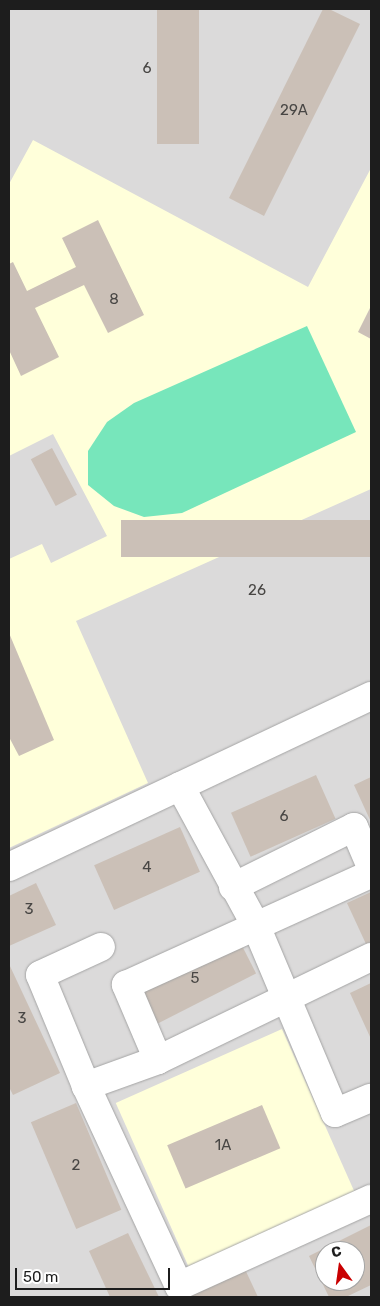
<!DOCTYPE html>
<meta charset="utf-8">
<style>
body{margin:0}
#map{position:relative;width:380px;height:1306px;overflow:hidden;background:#efeae1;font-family:Rubik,sans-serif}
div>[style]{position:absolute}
.residential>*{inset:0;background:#dbdada}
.education>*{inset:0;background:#ffffda;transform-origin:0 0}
.pitch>*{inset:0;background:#77e6bb}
.building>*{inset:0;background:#cbc0b7;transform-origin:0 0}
.roads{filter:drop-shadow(0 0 1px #a4a4a4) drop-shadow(0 0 1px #a4a4a4)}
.minor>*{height:28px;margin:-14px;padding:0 14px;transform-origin:14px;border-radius:14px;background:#fff}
span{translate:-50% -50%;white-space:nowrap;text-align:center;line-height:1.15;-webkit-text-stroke:5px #fff;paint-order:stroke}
.number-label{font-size:15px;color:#484644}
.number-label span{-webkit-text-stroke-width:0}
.frame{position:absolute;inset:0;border:10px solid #1d1d1d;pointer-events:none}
.north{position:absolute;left:315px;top:1241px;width:50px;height:50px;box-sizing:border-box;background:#fff;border:1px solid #a5a5a5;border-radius:50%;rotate:346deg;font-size:14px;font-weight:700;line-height:20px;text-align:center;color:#1d1d1d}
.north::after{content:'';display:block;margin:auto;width:18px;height:22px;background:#c90001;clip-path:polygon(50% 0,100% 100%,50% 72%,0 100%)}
.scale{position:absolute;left:15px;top:1268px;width:155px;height:22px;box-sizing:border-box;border:2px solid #1d1d1d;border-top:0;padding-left:6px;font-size:15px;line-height:18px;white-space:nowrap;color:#1d1d1d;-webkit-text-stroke:4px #fff;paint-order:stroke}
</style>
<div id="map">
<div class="residential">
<i style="clip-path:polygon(evenodd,9px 9px,371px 9px,371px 1297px,9px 1297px,9px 9px,325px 1251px,355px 1251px,355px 1281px,325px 1281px,325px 1251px)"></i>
</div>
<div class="education">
<i style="clip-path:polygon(33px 140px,308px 287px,371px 168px,371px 489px,76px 621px,148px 783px,9px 848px,9px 559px,42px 544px,51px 563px,107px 536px,53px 434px,9px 456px,9px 184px)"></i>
<i style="left:282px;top:1029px;width:185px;height:182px;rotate:66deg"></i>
</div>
<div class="pitch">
<i style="clip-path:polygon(307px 326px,356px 432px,182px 513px,144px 517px,114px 506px,88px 485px,88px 451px,107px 422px,134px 403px)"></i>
</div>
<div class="building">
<i style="left:157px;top:9px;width:42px;height:135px"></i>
<i style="clip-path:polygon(323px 9px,329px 9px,360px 24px,264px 216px,229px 198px)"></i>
<i style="clip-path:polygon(98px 220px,144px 315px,108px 333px,84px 285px,35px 308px,59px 357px,21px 376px,9px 350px,9px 264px,13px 262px,27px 291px,76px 267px,62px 238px)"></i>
<i style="clip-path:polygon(371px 306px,371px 339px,358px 332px)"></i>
<i style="left:52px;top:448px;width:53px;height:24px;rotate:62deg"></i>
<i style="left:371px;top:520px;width:37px;height:250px;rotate:90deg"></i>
<i style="clip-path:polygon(9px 633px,54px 740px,19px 756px,9px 737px)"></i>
<i style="left:316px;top:775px;width:48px;height:93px;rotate:66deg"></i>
<i style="clip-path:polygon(371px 777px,371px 822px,354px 785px)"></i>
<i style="left:180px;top:827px;width:49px;height:94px;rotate:66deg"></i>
<i style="clip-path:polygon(36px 883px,56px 925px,9px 946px,9px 896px)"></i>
<i style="clip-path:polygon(371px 892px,371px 942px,366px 944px,347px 903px)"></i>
<i style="left:237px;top:936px;width:42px;height:113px;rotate:63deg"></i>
<i style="clip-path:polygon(9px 964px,60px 1073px,13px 1095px,9px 1087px)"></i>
<i style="clip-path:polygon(371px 983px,371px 1039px,350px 993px)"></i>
<i style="left:76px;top:1103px;width:116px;height:49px;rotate:67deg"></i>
<i style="left:262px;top:1105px;width:47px;height:103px;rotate:67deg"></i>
<i style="clip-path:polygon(evenodd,371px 1225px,371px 1285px,346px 1297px,329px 1297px,309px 1256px,371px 1225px,325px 1251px,355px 1251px,355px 1281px,325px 1281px,325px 1251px)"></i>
<i style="clip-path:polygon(128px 1233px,159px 1297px,110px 1297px,89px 1251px)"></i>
<i style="clip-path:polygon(243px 1265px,258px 1297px,175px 1297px)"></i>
</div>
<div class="roads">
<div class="minor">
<i style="left:180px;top:786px;width:159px;rotate:61.5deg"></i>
<i style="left:256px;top:926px;width:203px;rotate:67.1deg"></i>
<i style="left:335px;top:1113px;width:39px;rotate:-23deg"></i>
<i style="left:9px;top:867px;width:400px;rotate:-25.3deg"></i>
<i style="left:233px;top:887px;width:135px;rotate:-26.4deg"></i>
<i style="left:354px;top:827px;width:43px;rotate:67deg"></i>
<i style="left:371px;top:957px;width:237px;rotate:154.2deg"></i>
<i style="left:158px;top:1060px;width:77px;rotate:160.1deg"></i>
<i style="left:86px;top:1086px;width:221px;rotate:65.1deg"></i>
<i style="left:179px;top:1286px;width:211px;rotate:-24.4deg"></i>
<i style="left:158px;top:1060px;width:82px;rotate:-113.1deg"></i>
<i style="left:126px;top:985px;width:269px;rotate:-24.4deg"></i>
<i style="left:86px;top:1086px;width:120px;rotate:-112.5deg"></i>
<i style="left:40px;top:975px;width:67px;rotate:-24.7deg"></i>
</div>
</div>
<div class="number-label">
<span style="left:147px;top:69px">6</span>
<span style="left:294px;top:111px">29А</span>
<span style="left:114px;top:300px">8</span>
<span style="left:257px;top:591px">26</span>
<span style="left:284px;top:817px">6</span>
<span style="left:147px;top:868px">4</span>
<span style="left:29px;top:910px">3</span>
<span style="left:195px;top:979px">5</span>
<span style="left:22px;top:1019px">3</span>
<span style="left:223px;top:1146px">1А</span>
<span style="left:76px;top:1166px">2</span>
</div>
<div class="frame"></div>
<div class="north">С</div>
<div class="scale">50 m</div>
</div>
